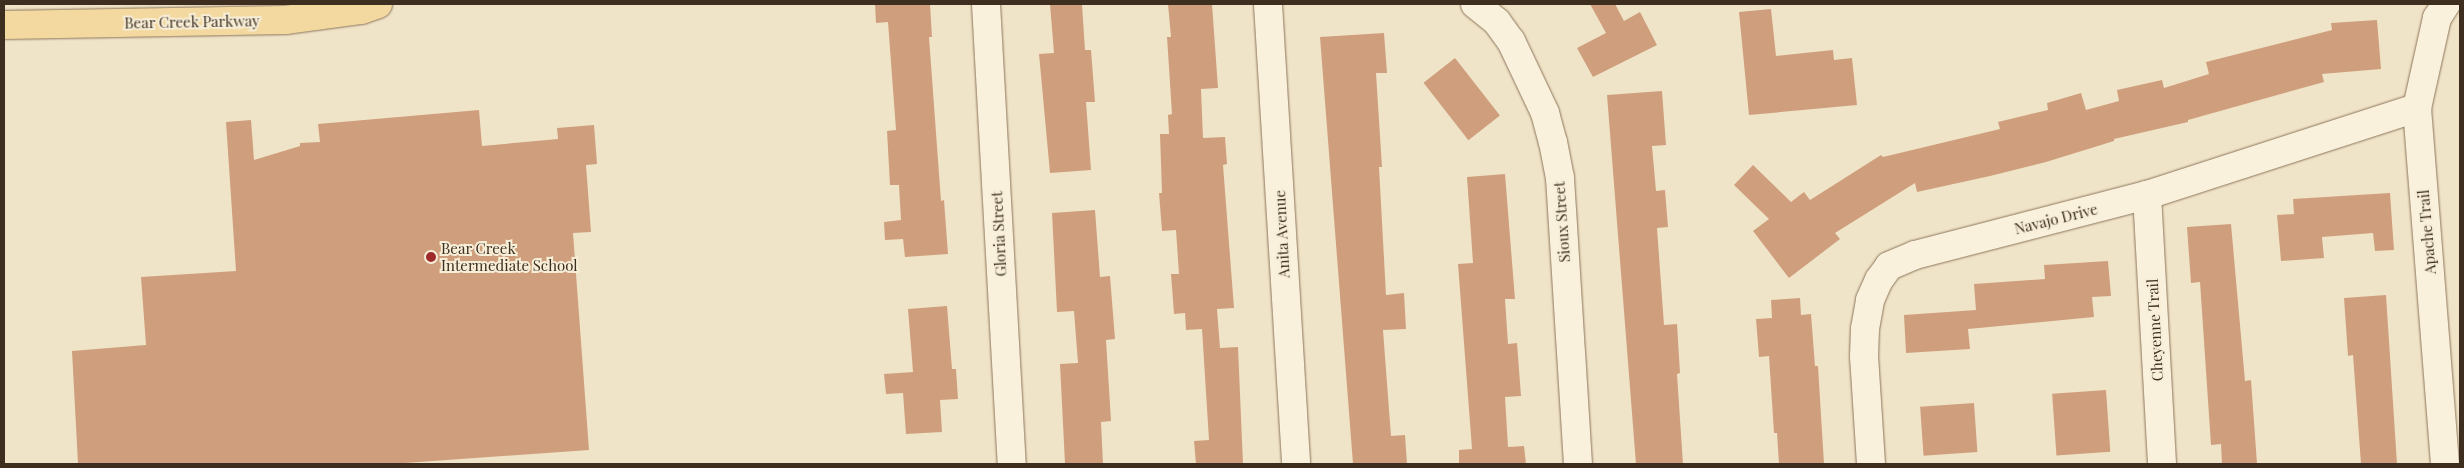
<!DOCTYPE html>
<style>
body{margin:0}
#map{position:relative;width:2464px;height:468px;overflow:hidden;background:#f0e4c8;font-family:"Playfair Display",serif}
div>[style]{position:absolute}
.building>*{inset:0;background:#cf9f7d;transform-origin:0 0}
.roads{filter:drop-shadow(0 0 1px #8d765c) drop-shadow(0 0 1px #8d765c)}
.minor>*{height:28px;margin:-14px;padding:0 14px;transform-origin:14px;border-radius:14px;background:#faf1dc}
.major>*{height:28px;margin:-14px;padding:0 14px;transform-origin:14px;border-radius:14px;background:#f3d9a0}
.dots>*{width:14px;height:14px;translate:-50% -50%;box-sizing:border-box;border:2px solid #f7eed8;border-radius:50%}
span{translate:-50% -50%;white-space:nowrap;text-align:center;line-height:1.15;-webkit-text-stroke:4px #f7eed8;paint-order:stroke}
.street-label{font-size:15px;color:#3d2e20}
.poi-label{font-size:15px;color:#3d2e20}
.left{translate:0 -50%;text-align:left}
.frame{position:absolute;inset:0;border:5px solid #3d2e20;pointer-events:none}
</style>
<div id="map">
<div class="building">
<i style="clip-path:polygon(875px 4px,930px 4px,932px 37px,929px 37px,941px 201px,944px 200px,948px 254px,905px 257px,903px 239px,885px 240px,884px 222px,901px 220px,899px 185px,890px 185px,887px 131px,896px 130px,888px 22px,876px 23px)"></i>
<i style="clip-path:polygon(1050px 4px,1082px 4px,1085px 50px,1091px 50px,1095px 102px,1086px 102px,1091px 170px,1050px 173px,1039px 54px,1054px 53px)"></i>
<i style="clip-path:polygon(1168px 4px,1212px 4px,1218px 88px,1201px 89px,1203px 138px,1225px 137px,1227px 164px,1223px 165px,1234px 308px,1217px 309px,1220px 348px,1238px 347px,1243px 464px,1196px 464px,1194px 441px,1209px 440px,1202px 329px,1186px 330px,1185px 313px,1174px 314px,1171px 274px,1179px 274px,1176px 230px,1162px 231px,1159px 193px,1162px 193px,1160px 134px,1169px 134px,1168px 115px,1172px 114px,1167px 37px,1171px 37px)"></i>
<i style="clip-path:polygon(1590px 4px,1615px 4px,1624px 21px,1640px 12px,1657px 45px,1593px 77px,1577px 48px,1606px 33px)"></i>
<i style="clip-path:polygon(1771px 9px,1776px 56px,1833px 50px,1834px 60px,1852px 58px,1857px 105px,1749px 115px,1739px 12px)"></i>
<i style="clip-path:polygon(2377px 20px,2381px 69px,2322px 74px,2324px 82px,2188px 120px,2188px 122px,2114px 139px,2114px 141px,2046px 162px,1990px 176px,1917px 192px,1915px 183px,1835px 233px,1840px 239px,1789px 278px,1753px 231px,1769px 219px,1734px 185px,1753px 165px,1791px 202px,1804px 192px,1810px 200px,1881px 155px,1883px 157px,2000px 129px,1998px 122px,2048px 110px,2047px 103px,2081px 93px,2086px 110px,2119px 101px,2117px 90px,2162px 80px,2164px 88px,2209px 74px,2206px 62px,2332px 30px,2331px 23px)"></i>
<i style="clip-path:polygon(1384px 33px,1387px 73px,1376px 73px,1382px 167px,1379px 167px,1386px 295px,1404px 293px,1406px 329px,1383px 330px,1391px 436px,1405px 435px,1407px 464px,1353px 464px,1320px 37px)"></i>
<i style="left:1455px;top:58px;width:73px;height:40px;rotate:52deg"></i>
<i style="clip-path:polygon(1662px 91px,1666px 145px,1652px 146px,1656px 191px,1665px 190px,1668px 227px,1657px 228px,1664px 325px,1677px 324px,1680px 373px,1677px 374px,1683px 464px,1636px 464px,1607px 95px)"></i>
<i style="clip-path:polygon(479px 110px,482px 146px,558px 139px,557px 128px,594px 125px,597px 164px,586px 165px,591px 232px,573px 233px,589px 450px,391px 464px,78px 464px,72px 351px,146px 345px,141px 277px,236px 271px,226px 122px,251px 120px,254px 160px,300px 146px,300px 143px,320px 142px,318px 124px)"></i>
<i style="clip-path:polygon(1505px 174px,1515px 299px,1505px 299px,1508px 344px,1517px 343px,1521px 396px,1505px 397px,1508px 447px,1524px 446px,1526px 464px,1459px 464px,1459px 450px,1472px 449px,1458px 264px,1473px 263px,1467px 177px)"></i>
<i style="clip-path:polygon(2390px 193px,2394px 250px,2375px 251px,2373px 233px,2322px 237px,2324px 258px,2281px 261px,2277px 215px,2294px 214px,2293px 199px)"></i>
<i style="clip-path:polygon(1095px 210px,1100px 277px,1110px 276px,1115px 339px,1106px 340px,1111px 421px,1101px 422px,1103px 464px,1065px 464px,1060px 364px,1078px 363px,1074px 311px,1057px 312px,1052px 213px)"></i>
<i style="clip-path:polygon(2231px 224px,2245px 381px,2251px 380px,2257px 464px,2222px 464px,2221px 444px,2211px 445px,2200px 282px,2191px 283px,2187px 227px)"></i>
<i style="clip-path:polygon(2108px 261px,2111px 296px,2092px 297px,2094px 317px,1968px 329px,1970px 349px,1906px 353px,1904px 315px,1976px 310px,1974px 284px,2045px 279px,2044px 265px)"></i>
<i style="clip-path:polygon(2386px 295px,2397px 464px,2361px 464px,2353px 355px,2348px 356px,2344px 298px)"></i>
<i style="clip-path:polygon(1800px 298px,1801px 315px,1811px 314px,1815px 366px,1818px 366px,1824px 464px,1779px 464px,1777px 433px,1774px 433px,1769px 356px,1759px 357px,1756px 319px,1772px 318px,1771px 300px)"></i>
<i style="clip-path:polygon(947px 306px,952px 369px,956px 369px,958px 399px,940px 400px,942px 432px,906px 434px,903px 393px,886px 394px,884px 374px,913px 372px,908px 309px)"></i>
<i style="left:2106px;top:390px;width:62px;height:54px;rotate:86deg"></i>
<i style="left:1974px;top:403px;width:49px;height:54px;rotate:86deg"></i>
</div>
<div class="roads">
<div class="minor">
<i style="left:986px;top:4px;width:461px;rotate:86.8deg"></i>
<i style="left:1268px;top:4px;width:461px;rotate:86.5deg"></i>
<i style="left:1475px;top:4px;width:28px;rotate:39deg"></i>
<i style="left:1497px;top:22px;width:24px;rotate:54deg"></i>
<i style="left:1511px;top:41px;width:80px;rotate:64.7deg"></i>
<i style="left:1545px;top:113px;width:30px;rotate:75deg"></i>
<i style="left:1553px;top:142px;width:37px;rotate:79deg"></i>
<i style="left:1560px;top:178px;width:287px;rotate:86.4deg"></i>
<i style="left:2147px;top:195px;width:269px;rotate:86.8deg"></i>
<i style="left:1871px;top:464px;width:107px;rotate:-93.7deg"></i>
<i style="left:1864px;top:357px;width:28px;rotate:-88deg"></i>
<i style="left:1865px;top:329px;width:29px;rotate:-80deg"></i>
<i style="left:1870px;top:300px;width:22px;rotate:-66deg"></i>
<i style="left:1879px;top:280px;width:17px;rotate:-54deg"></i>
<i style="left:1889px;top:266px;width:28px;rotate:-23deg"></i>
<i style="left:1915px;top:255px;width:240px;rotate:-14.5deg"></i>
<i style="left:2147px;top:195px;width:284px;rotate:-17.9deg"></i>
<i style="left:2445px;top:464px;width:357px;rotate:-94.5deg"></i>
<i style="left:2417px;top:108px;width:92px;rotate:-77.5deg"></i>
<i style="left:2437px;top:18px;width:17px;rotate:-57deg"></i>
</div>
<div class="major">
<i style="left:4px;top:25px;width:281px;rotate:-1deg"></i>
<i style="left:285px;top:20px;width:77px;rotate:-7.5deg"></i>
<i style="left:361px;top:10px;width:18px;rotate:-19deg"></i>
</div>
</div>
<div class="dots">
<i style="left:431px;top:257px;background:#9e2a2b"></i>
</div>
<div class="street-label">
<span style="left:192px;top:22px;rotate:-1deg">Bear Creek Parkway</span>
<span style="left:2056px;top:219px;rotate:-14deg">Navajo Drive</span>
<span style="left:1562px;top:222px;rotate:-94deg">Sioux Street</span>
<span style="left:2427px;top:232px;rotate:-95deg">Apache Trail</span>
<span style="left:999px;top:234px;rotate:-93deg">Gloria Street</span>
<span style="left:1282px;top:234px;rotate:-93deg">Anita Avenue</span>
<span style="left:2155px;top:330px;rotate:-93deg">Cheyenne Trail</span>
</div>
<div class="poi-label">
<span class="left" style="left:441px;top:257px">Bear Creek<br>Intermediate School</span>
</div>
<div class="frame"></div>
</div>
